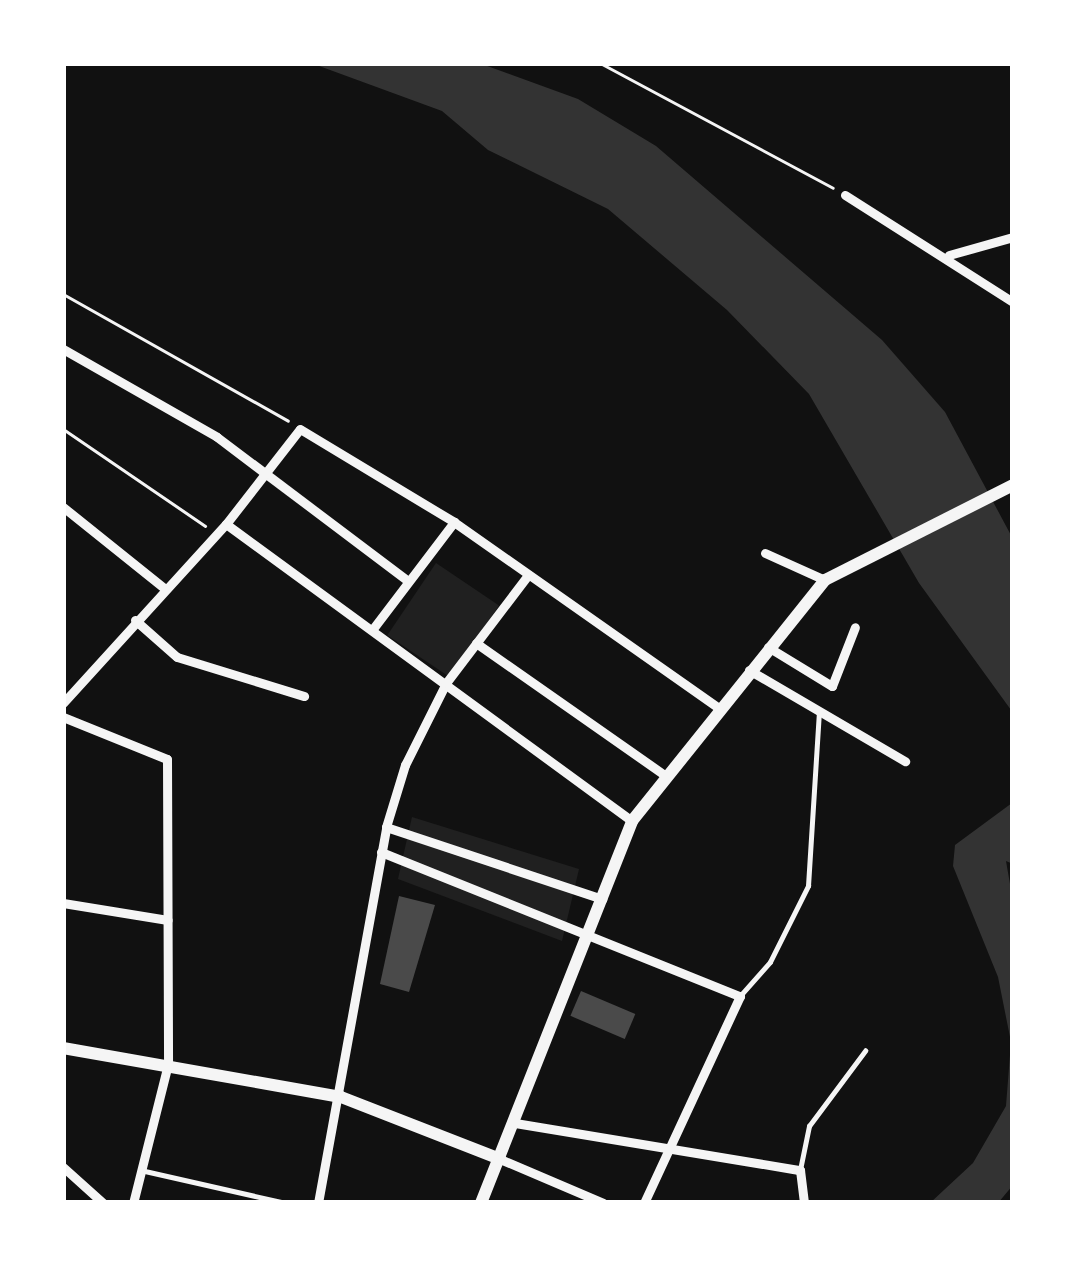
<!DOCTYPE html>
<style>
body{margin:0}
#map{position:relative;width:1076px;height:1266px;overflow:hidden;background:#111;font-family:Commissioner,sans-serif}
div>[style]{position:absolute}
.green>*{inset:0;background:#202020;transform-origin:0 0}
.water>*{inset:0;background:#333}
.building>*{inset:0;background:#4a4a4a;transform-origin:0 0}
.path>*{height:3px;margin:-1.5px;padding:0 1.5px;transform-origin:1.5px;border-radius:1.5px;background:#f5f5f5}
.service>*{height:4.5px;margin:-2.25px;padding:0 2.25px;transform-origin:2.25px;border-radius:2.25px;background:#f5f5f5}
.minor>*{height:9px;margin:-4.5px;padding:0 4.5px;transform-origin:4.5px;border-radius:4.5px;background:#f5f5f5}
.tertiary>*{height:12px;margin:-6px;padding:0 6px;transform-origin:6px;border-radius:6px;background:#f5f5f5}
span{translate:-50% -50%;white-space:nowrap;text-align:center;line-height:1.15;-webkit-text-stroke:10px #fff;paint-order:stroke}
.frame{position:absolute;inset:0;border:66px solid #fff;pointer-events:none}
</style>
<div id="map">
<div class="green">
<i style="left:436px;top:563px;width:76px;height:87px;rotate:34deg"></i>
<i style="clip-path:polygon(412px 817px,579px 869px,562px 941px,398px 879px)"></i>
</div>
<div class="water">
<i style="clip-path:polygon(311px 63px,479px 63px,578px 99px,656px 146px,882px 340px,945px 412px,1013px 539px,1013px 739px,1011px 710px,919px 583px,809px 394px,727px 310px,608px 209px,488px 150px,442px 111px)"></i>
<i style="clip-path:polygon(1013px 788px,1013px 864px,1006px 861px,1013px 901px,1013px 1185px,998px 1203px,930px 1203px,973px 1163px,1006px 1106px,1011px 1042px,998px 977px,953px 866px,955px 845px,1012px 803px)"></i>
</div>
<div class="building">
<i style="clip-path:polygon(399px 896px,435px 905px,409px 992px,380px 984px)"></i>
<i style="left:581px;top:991px;width:59px;height:27px;rotate:23deg"></i>
</div>
<div class="path">
<i style="left:600px;top:63px;width:264px;rotate:28.2deg"></i>
<i style="left:63px;top:294px;width:258px;rotate:29.4deg"></i>
<i style="left:63px;top:429px;width:172px;rotate:34.3deg"></i>
</div>
<div class="service">
<i style="left:740px;top:996px;width:45px;rotate:-48.6deg"></i>
<i style="left:770px;top:962px;width:85px;rotate:-63.4deg"></i>
<i style="left:808px;top:886px;width:175px;rotate:-86.4deg"></i>
<i style="left:800px;top:1170px;width:45px;rotate:-78.4deg"></i>
<i style="left:809px;top:1126px;width:94px;rotate:-53.3deg"></i>
<i style="left:145px;top:1171px;width:145px;rotate:12.8deg"></i>
</div>
<div class="minor">
<i style="left:845px;top:195px;width:199px;rotate:32.5deg"></i>
<i style="left:949px;top:255px;width:66px;rotate:-15.7deg"></i>
<i style="left:63px;top:349px;width:177px;rotate:29.7deg"></i>
<i style="left:217px;top:437px;width:239px;rotate:37deg"></i>
<i style="left:63px;top:507px;width:129px;rotate:38.7deg"></i>
<i style="left:226px;top:524px;width:503px;rotate:36.19deg"></i>
<i style="left:765px;top:553px;width:66px;rotate:24.2deg"></i>
<i style="left:135px;top:620px;width:56px;rotate:41.4deg"></i>
<i style="left:177px;top:657px;width:133px;rotate:17.1deg"></i>
<i style="left:372px;top:630px;width:136px;rotate:-52.8deg"></i>
<i style="left:476px;top:643px;width:232px;rotate:35deg"></i>
<i style="left:768px;top:647px;width:75px;rotate:31.4deg"></i>
<i style="left:832px;top:686px;width:63px;rotate:-68.7deg"></i>
<i style="left:749px;top:670px;width:181px;rotate:30.3deg"></i>
<i style="left:63px;top:703px;width:242px;rotate:-47.7deg"></i>
<i style="left:226px;top:524px;width:120px;rotate:-52.1deg"></i>
<i style="left:300px;top:429px;width:180px;rotate:31.1deg"></i>
<i style="left:454px;top:522px;width:324px;rotate:35.1deg"></i>
<i style="left:63px;top:717px;width:112px;rotate:22deg"></i>
<i style="left:167px;top:759px;width:305px;rotate:89.8deg"></i>
<i style="left:168px;top:1064px;width:143px;rotate:104.1deg"></i>
<i style="left:386px;top:827px;width:228px;rotate:18.4deg"></i>
<i style="left:381px;top:852px;width:387px;rotate:21.9deg"></i>
<i style="left:740px;top:996px;width:228px;rotate:114.9deg"></i>
<i style="left:63px;top:903px;width:106px;rotate:9.2deg"></i>
<i style="left:515px;top:1123px;width:289px;rotate:9.4deg"></i>
<i style="left:800px;top:1170px;width:33px;rotate:83deg"></i>
<i style="left:500px;top:1159px;width:112px;rotate:23.1deg"></i>
<i style="left:63px;top:1167px;width:54px;rotate:42deg"></i>
<i style="left:318px;top:1203px;width:382px;rotate:-79.7deg"></i>
<i style="left:386px;top:827px;width:65px;rotate:-73deg"></i>
<i style="left:405px;top:765px;width:92px;rotate:-63.4deg"></i>
<i style="left:446px;top:683px;width:136px;rotate:-52.8deg"></i>
</div>
<div class="tertiary">
<i style="left:63px;top:1048px;width:282px;rotate:10deg"></i>
<i style="left:341px;top:1097px;width:171px;rotate:21.3deg"></i>
<i style="left:481px;top:1203px;width:411px;rotate:-68.4deg"></i>
<i style="left:632px;top:821px;width:309px;rotate:-51.3deg"></i>
<i style="left:825px;top:580px;width:211px;rotate:-26.8deg"></i>
</div>
<div class="frame"></div>
</div>
